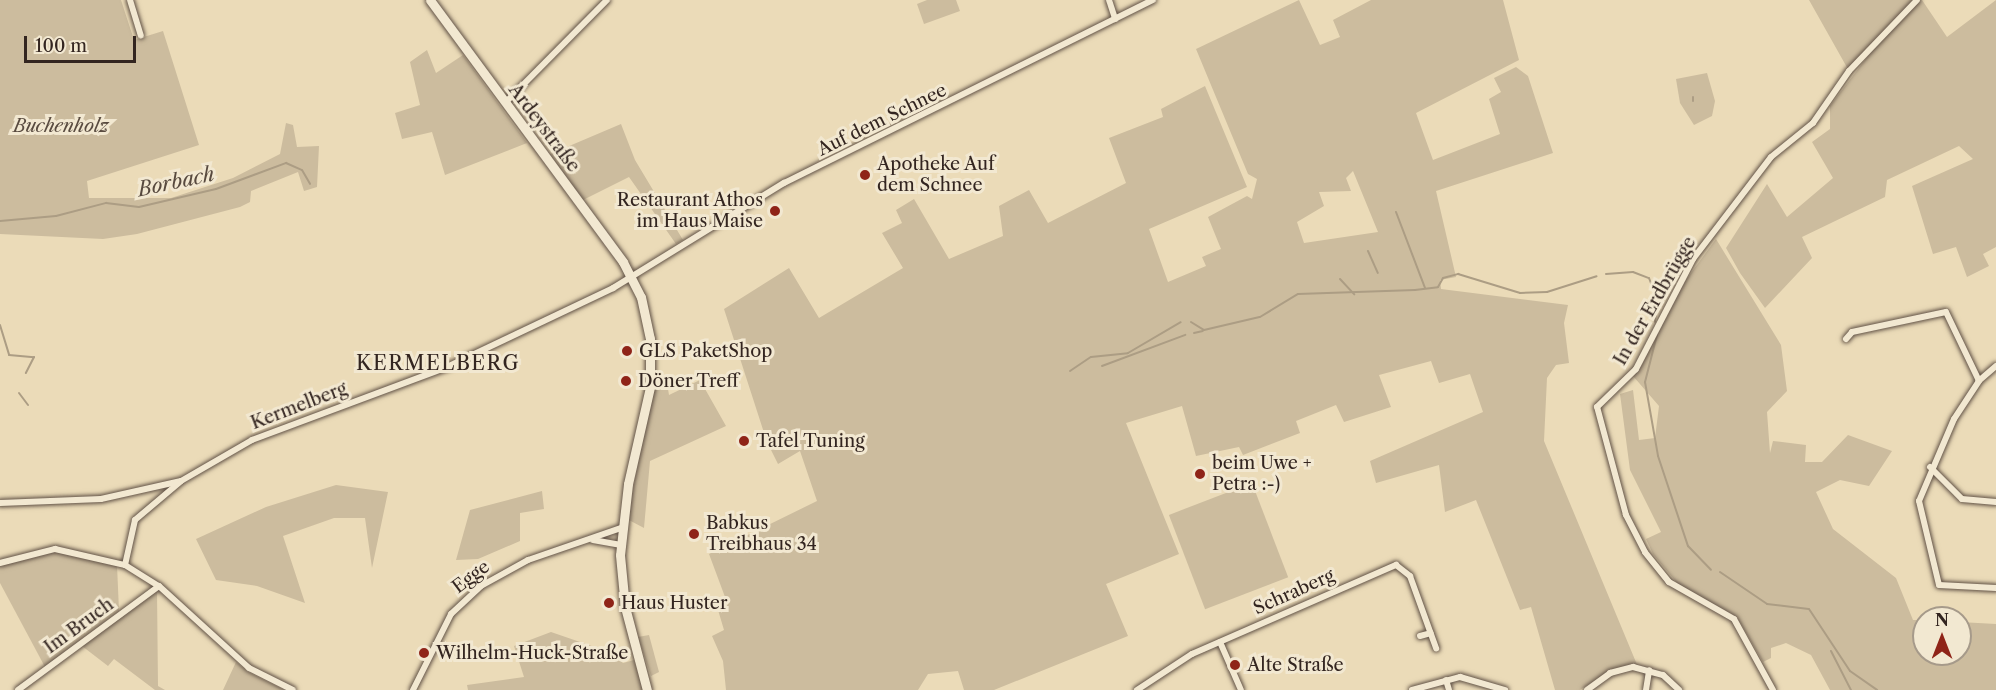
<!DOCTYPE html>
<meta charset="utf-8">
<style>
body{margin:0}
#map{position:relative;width:1996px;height:690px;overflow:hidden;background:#ebdbb8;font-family:"Libre Caslon Text",serif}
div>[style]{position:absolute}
.green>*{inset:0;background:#ccbc9e;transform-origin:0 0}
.stream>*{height:2px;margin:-1px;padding:0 1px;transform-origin:1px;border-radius:1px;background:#ac9d84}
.roads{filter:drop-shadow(0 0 2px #615246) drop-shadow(0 0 2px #615246)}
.minor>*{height:6px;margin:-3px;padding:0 3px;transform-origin:3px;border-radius:3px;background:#f2e8d1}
.secondary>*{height:9px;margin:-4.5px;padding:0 4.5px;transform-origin:4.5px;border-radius:4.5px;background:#f2e8d1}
.dots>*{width:16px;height:16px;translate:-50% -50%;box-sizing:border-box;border:3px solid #f2e8d1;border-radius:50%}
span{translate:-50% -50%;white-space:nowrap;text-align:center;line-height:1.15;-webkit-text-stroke:6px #f2e8d1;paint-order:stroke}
.street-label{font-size:18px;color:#332520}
.park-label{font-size:18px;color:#594b40;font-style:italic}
.poi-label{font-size:18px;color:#332520}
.left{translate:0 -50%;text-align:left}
.right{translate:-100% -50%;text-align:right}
.water-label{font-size:20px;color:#57493e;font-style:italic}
.neighbourhood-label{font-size:20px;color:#332520;letter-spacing:1.5px}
.north{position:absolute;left:1912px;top:606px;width:60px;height:60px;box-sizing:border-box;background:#f2e8d1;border:2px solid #a69a8a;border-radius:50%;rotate:0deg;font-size:16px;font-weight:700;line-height:24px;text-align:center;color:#332520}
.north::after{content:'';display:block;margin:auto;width:21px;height:27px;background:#8f2418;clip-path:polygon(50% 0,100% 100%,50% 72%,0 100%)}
.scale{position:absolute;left:24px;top:36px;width:112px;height:27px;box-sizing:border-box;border:3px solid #332520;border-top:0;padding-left:8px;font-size:18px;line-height:21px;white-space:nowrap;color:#332520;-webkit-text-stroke:4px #f2e8d1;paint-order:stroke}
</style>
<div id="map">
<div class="green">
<i style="clip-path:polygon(0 0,121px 0,134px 40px,163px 31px,199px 145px,87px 181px,89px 198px,171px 198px,233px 178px,280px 154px,286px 123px,293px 125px,297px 147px,319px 146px,317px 187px,304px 191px,298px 172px,251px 191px,250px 202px,240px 207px,137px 234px,103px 239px,0 234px)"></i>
<i style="clip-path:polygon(927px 0,956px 0,960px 11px,924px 24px,917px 4px)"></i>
<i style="clip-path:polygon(evenodd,1299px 0,1320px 45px,1340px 37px,1333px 20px,1371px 0,1503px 0,1519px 60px,1416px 113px,1433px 160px,1500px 134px,1489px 99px,1501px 92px,1494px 78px,1516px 67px,1528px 76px,1553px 153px,1436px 191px,1456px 277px,1440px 280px,1441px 289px,1568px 305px,1564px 323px,1569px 363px,1556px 365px,1547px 378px,1544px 441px,1638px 667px,1612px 669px,1580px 690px,1555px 690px,1531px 607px,1520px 610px,1476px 500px,1445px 512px,1439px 465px,1376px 483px,1370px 461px,1483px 412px,1470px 374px,1439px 383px,1431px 361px,1379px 375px,1391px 407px,1344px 422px,1336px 405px,1296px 421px,1300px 433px,1243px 455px,1239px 447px,1196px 456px,1182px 406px,1126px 423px,1179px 554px,1106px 584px,1128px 636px,994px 690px,964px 690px,958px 671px,928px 674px,918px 690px,726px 690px,723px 661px,712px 636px,724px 630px,718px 610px,728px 605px,709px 554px,817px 501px,800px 451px,778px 464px,767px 442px,724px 309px,789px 268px,819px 318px,903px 268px,882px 233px,902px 223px,896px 210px,914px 199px,949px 259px,1003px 236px,999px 206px,1029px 190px,1048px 223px,1126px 183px,1109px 138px,1163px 117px,1161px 109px,1205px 86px,1247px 187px,1149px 229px,1168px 282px,1206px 266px,1202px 257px,1221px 249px,1208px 217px,1247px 196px,1252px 199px,1257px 179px,1248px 174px,1196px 49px,1299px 0,1353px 171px,1378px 232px,1304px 243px,1297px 222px,1324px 206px,1319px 192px,1351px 191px,1346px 178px,1353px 171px)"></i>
<i style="clip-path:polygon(1809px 0,1922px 0,1947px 37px,1996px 0,1996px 247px,1983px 254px,1989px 266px,1967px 277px,1956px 247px,1933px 254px,1912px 186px,1973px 159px,1959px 146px,1887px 180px,1885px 197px,1802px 237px,1812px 258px,1765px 308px,1740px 273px,1726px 248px,1767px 184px,1787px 217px,1833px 178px,1812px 142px,1830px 129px,1830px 106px,1878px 43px,1849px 71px)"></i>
<i style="clip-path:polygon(427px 50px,436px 73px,463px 55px,527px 143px,445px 175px,432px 132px,402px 139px,395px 113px,420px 105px,410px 62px)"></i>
<i style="clip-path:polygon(1707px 73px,1715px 101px,1712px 116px,1694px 125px,1680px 103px,1676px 79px)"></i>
<i style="clip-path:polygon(621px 124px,635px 160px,683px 240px,676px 244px,629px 177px,583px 200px,548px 155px)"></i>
<i style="clip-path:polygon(1716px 239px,1781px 345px,1787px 391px,1767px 412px,1770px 453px,1773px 441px,1806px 445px,1805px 462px,1822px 462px,1848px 435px,1892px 451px,1869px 486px,1840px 480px,1816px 492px,1833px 529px,1896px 578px,1913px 620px,1924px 620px,1924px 654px,1960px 654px,1960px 622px,1996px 624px,1996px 690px,1830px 690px,1811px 655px,1786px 643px,1771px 648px,1771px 658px,1763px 662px,1737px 617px,1678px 584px,1653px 554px,1646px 539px,1661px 532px,1630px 470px,1620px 394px,1633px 390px,1639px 440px,1655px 438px,1659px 406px,1633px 376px,1683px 284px)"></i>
<i style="clip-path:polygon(666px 377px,669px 395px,700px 380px,726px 426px,650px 461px,644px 528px,627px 519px,655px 379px)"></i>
<i style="left:1252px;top:483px;width:101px;height:89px;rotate:69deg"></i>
<i style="clip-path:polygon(336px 485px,388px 492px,372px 568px,365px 518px,334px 518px,283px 536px,305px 603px,257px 586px,216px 580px,196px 539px,266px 507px)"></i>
<i style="clip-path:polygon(542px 491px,544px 509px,520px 513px,520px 541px,478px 559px,456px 560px,470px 510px)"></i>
<i style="clip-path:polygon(55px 550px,117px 565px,119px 611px,45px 667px,0 583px,0 565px)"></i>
<i style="clip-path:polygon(157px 591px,158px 686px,165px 690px,155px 690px,114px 659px,108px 666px,82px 646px)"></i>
<i style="clip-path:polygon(551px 632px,612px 653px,623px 663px,634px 660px,643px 690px,468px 690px,467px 685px,524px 677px,514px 646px)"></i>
<i style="clip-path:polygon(649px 635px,659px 672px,651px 676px,638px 637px)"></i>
<i style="clip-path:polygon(236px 662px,248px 672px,284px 690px,223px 690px)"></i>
</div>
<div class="stream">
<i style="left:1693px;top:97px;width:4px;rotate:90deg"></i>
<i style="left:1396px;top:212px;width:81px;rotate:69.1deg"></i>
<i style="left:0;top:221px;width:56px;rotate:-5.1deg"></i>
<i style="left:56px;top:216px;width:52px;rotate:-14.6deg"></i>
<i style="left:106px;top:203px;width:33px;rotate:7deg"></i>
<i style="left:139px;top:207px;width:79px;rotate:-13.2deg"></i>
<i style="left:216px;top:189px;width:75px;rotate:-20.4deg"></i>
<i style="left:286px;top:163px;width:17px;rotate:24deg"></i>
<i style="left:302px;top:170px;width:16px;rotate:60deg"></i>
<i style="left:1368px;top:251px;width:24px;rotate:66deg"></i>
<i style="left:1606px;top:274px;width:27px;rotate:-4deg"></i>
<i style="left:1633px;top:272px;width:17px;rotate:21deg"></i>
<i style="left:1649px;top:278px;width:26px;rotate:69deg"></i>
<i style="left:1658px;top:302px;width:20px;rotate:99deg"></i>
<i style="left:1340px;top:279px;width:21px;rotate:47deg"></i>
<i style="left:1191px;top:322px;width:15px;rotate:32deg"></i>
<i style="left:1204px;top:330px;width:57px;rotate:-13.1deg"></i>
<i style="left:1260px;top:317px;width:44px;rotate:-31.2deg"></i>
<i style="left:1298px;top:294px;width:117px;rotate:-2deg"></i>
<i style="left:1415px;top:290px;width:23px;rotate:-7deg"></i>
<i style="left:1438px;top:287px;width:10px;rotate:-61deg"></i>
<i style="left:1443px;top:278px;width:16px;rotate:-15deg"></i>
<i style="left:1458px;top:274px;width:65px;rotate:17deg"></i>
<i style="left:1520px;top:293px;width:27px;rotate:-2deg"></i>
<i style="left:1547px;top:292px;width:52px;rotate:-17.7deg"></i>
<i style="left:0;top:325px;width:31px;rotate:73deg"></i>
<i style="left:9px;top:355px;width:25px;rotate:5deg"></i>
<i style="left:34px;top:357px;width:18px;rotate:117deg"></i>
<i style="left:1194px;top:333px;width:9px;rotate:-13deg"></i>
<i style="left:1657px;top:335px;width:49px;rotate:104.3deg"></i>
<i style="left:1645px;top:382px;width:75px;rotate:80deg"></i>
<i style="left:1658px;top:456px;width:95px;rotate:71.6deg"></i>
<i style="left:1688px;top:546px;width:33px;rotate:46deg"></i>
<i style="left:1102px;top:366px;width:89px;rotate:-20.5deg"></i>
<i style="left:1070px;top:371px;width:25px;rotate:-34deg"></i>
<i style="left:1091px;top:357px;width:37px;rotate:-6deg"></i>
<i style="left:1128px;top:353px;width:61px;rotate:-30.3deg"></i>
<i style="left:19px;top:393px;width:15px;rotate:53deg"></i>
<i style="left:1720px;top:572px;width:57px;rotate:34.2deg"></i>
<i style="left:1767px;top:604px;width:42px;rotate:6.8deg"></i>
<i style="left:1809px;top:609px;width:74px;rotate:56.5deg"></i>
<i style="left:1850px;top:671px;width:33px;rotate:35deg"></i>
<i style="left:1831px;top:651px;width:44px;rotate:62.9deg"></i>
</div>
<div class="roads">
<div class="minor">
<i style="left:130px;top:0;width:37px;rotate:73deg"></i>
<i style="left:1109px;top:0;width:20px;rotate:72deg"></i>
<i style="left:505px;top:103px;width:145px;rotate:-45.3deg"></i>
<i style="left:1846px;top:339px;width:9px;rotate:-49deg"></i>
<i style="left:1852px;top:332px;width:96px;rotate:-12deg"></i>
<i style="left:1946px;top:312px;width:76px;rotate:64.4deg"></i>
<i style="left:1996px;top:366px;width:23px;rotate:139deg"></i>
<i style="left:1979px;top:381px;width:45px;rotate:123.3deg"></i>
<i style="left:1954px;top:419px;width:89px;rotate:113.1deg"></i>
<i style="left:1919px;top:501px;width:86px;rotate:76.6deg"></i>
<i style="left:1939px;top:585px;width:57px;rotate:3deg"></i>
<i style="left:1930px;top:467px;width:45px;rotate:45deg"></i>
<i style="left:1962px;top:499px;width:34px;rotate:5deg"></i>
<i style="left:180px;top:482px;width:59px;rotate:139.8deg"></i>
<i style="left:135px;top:520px;width:46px;rotate:102.5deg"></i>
<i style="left:125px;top:565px;width:40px;rotate:32deg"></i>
<i style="left:159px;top:586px;width:122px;rotate:42.3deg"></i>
<i style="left:249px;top:668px;width:49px;rotate:26.6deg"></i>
<i style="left:0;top:503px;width:101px;rotate:-2.3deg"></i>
<i style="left:101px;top:499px;width:82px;rotate:-12.7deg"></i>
<i style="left:181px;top:481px;width:82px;rotate:-30deg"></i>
<i style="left:252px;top:440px;width:208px;rotate:-20.5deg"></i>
<i style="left:447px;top:367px;width:184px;rotate:-25.4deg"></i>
<i style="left:613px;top:288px;width:201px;rotate:-31.6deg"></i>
<i style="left:784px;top:183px;width:412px;rotate:-26.4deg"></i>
<i style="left:593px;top:540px;width:27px;rotate:10deg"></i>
<i style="left:0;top:563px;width:57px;rotate:-14.3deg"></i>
<i style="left:55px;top:549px;width:72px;rotate:12.9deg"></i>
<i style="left:1420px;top:636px;width:11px;rotate:-15deg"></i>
<i style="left:1220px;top:642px;width:52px;rotate:66.4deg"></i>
<i style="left:1446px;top:680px;width:10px;rotate:73deg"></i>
<i style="left:18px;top:690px;width:175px;rotate:-36.4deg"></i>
<i style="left:413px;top:690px;width:85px;rotate:-63.4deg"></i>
<i style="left:451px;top:614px;width:41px;rotate:-43deg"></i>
<i style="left:481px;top:586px;width:54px;rotate:-29deg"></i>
<i style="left:528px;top:560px;width:98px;rotate:-19deg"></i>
<i style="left:1137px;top:690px;width:66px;rotate:-33.2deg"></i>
<i style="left:1192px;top:654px;width:223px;rotate:-23.6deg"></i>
<i style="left:1396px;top:565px;width:18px;rotate:38deg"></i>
<i style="left:1410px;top:576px;width:77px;rotate:70.1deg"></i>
<i style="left:1412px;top:690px;width:50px;rotate:-15.2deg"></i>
<i style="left:1460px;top:677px;width:47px;rotate:16.1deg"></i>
<i style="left:1587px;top:690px;width:29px;rotate:-36deg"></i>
<i style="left:1610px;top:673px;width:24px;rotate:-15deg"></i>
<i style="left:1633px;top:667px;width:31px;rotate:15deg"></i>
<i style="left:1663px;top:675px;width:22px;rotate:43deg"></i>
<i style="left:1646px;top:690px;width:20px;rotate:-81deg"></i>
<i style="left:1773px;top:690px;width:81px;rotate:-118.8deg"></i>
<i style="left:1734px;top:619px;width:75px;rotate:-150.4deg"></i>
<i style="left:1669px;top:582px;width:38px;rotate:-129deg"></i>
<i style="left:1645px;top:552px;width:42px;rotate:-117.2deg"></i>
<i style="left:1626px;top:515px;width:112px;rotate:-105deg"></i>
<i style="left:1597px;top:407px;width:54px;rotate:-44.3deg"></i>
<i style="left:1636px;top:369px;width:124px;rotate:-62.6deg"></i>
<i style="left:1693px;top:259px;width:128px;rotate:-52.6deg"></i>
<i style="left:1771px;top:157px;width:54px;rotate:-39deg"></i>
<i style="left:1813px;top:123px;width:63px;rotate:-55.3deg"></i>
<i style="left:1849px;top:71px;width:98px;rotate:-46.2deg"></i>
</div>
<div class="secondary">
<i style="left:430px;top:0;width:325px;rotate:53.6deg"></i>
<i style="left:623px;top:262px;width:39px;rotate:63deg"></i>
<i style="left:641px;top:297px;width:43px;rotate:77.9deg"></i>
<i style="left:650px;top:339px;width:48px;rotate:90deg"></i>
<i style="left:650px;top:387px;width:99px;rotate:102.8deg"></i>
<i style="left:628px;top:484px;width:71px;rotate:96.4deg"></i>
<i style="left:620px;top:555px;width:52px;rotate:84.5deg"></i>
<i style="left:625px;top:607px;width:86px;rotate:75.2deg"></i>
</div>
</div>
<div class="dots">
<i style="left:865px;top:175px;background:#8f2418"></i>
<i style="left:775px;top:211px;background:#8f2418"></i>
<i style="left:627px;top:351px;background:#8f2418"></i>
<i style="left:626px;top:381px;background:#8f2418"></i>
<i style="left:744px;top:441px;background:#8f2418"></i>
<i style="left:1200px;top:474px;background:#8f2418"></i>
<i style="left:694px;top:534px;background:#8f2418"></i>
<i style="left:609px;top:603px;background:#8f2418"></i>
<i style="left:424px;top:653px;background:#8f2418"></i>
<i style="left:1235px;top:665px;background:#8f2418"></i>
</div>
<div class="street-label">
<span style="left:882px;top:120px;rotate:-26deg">Auf dem Schnee</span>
<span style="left:544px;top:128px;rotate:53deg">Ardeystraße</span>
<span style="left:1655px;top:301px;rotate:-60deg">In der Erdbrügge</span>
<span style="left:299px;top:406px;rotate:-21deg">Kermelberg</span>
<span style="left:471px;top:577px;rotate:-37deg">Egge</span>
<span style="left:1294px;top:592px;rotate:-24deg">Schraberg</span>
<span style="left:79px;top:626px;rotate:-36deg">Im Bruch</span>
</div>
<div class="park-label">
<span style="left:61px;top:126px">Buchenholz</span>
</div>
<div class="poi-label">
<span class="left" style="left:877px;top:175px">Apotheke Auf<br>dem Schnee</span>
<span class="right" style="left:763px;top:211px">Restaurant Athos<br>im Haus Maise</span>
<span class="left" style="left:639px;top:351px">GLS PaketShop</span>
<span class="left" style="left:638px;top:381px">Döner Treff</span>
<span class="left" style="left:756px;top:441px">Tafel Tuning</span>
<span class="left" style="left:1212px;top:474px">beim Uwe +<br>Petra :-)</span>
<span class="left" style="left:706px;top:534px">Babkus<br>Treibhaus 34</span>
<span class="left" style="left:621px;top:603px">Haus Huster</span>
<span class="left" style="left:436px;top:653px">Wilhelm-Huck-Straße</span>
<span class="left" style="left:1247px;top:665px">Alte Straße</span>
</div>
<div class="water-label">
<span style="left:176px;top:182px;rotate:-12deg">Borbach</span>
</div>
<div class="neighbourhood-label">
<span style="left:438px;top:363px">KERMELBERG</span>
</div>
<div class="north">N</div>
<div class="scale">100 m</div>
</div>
